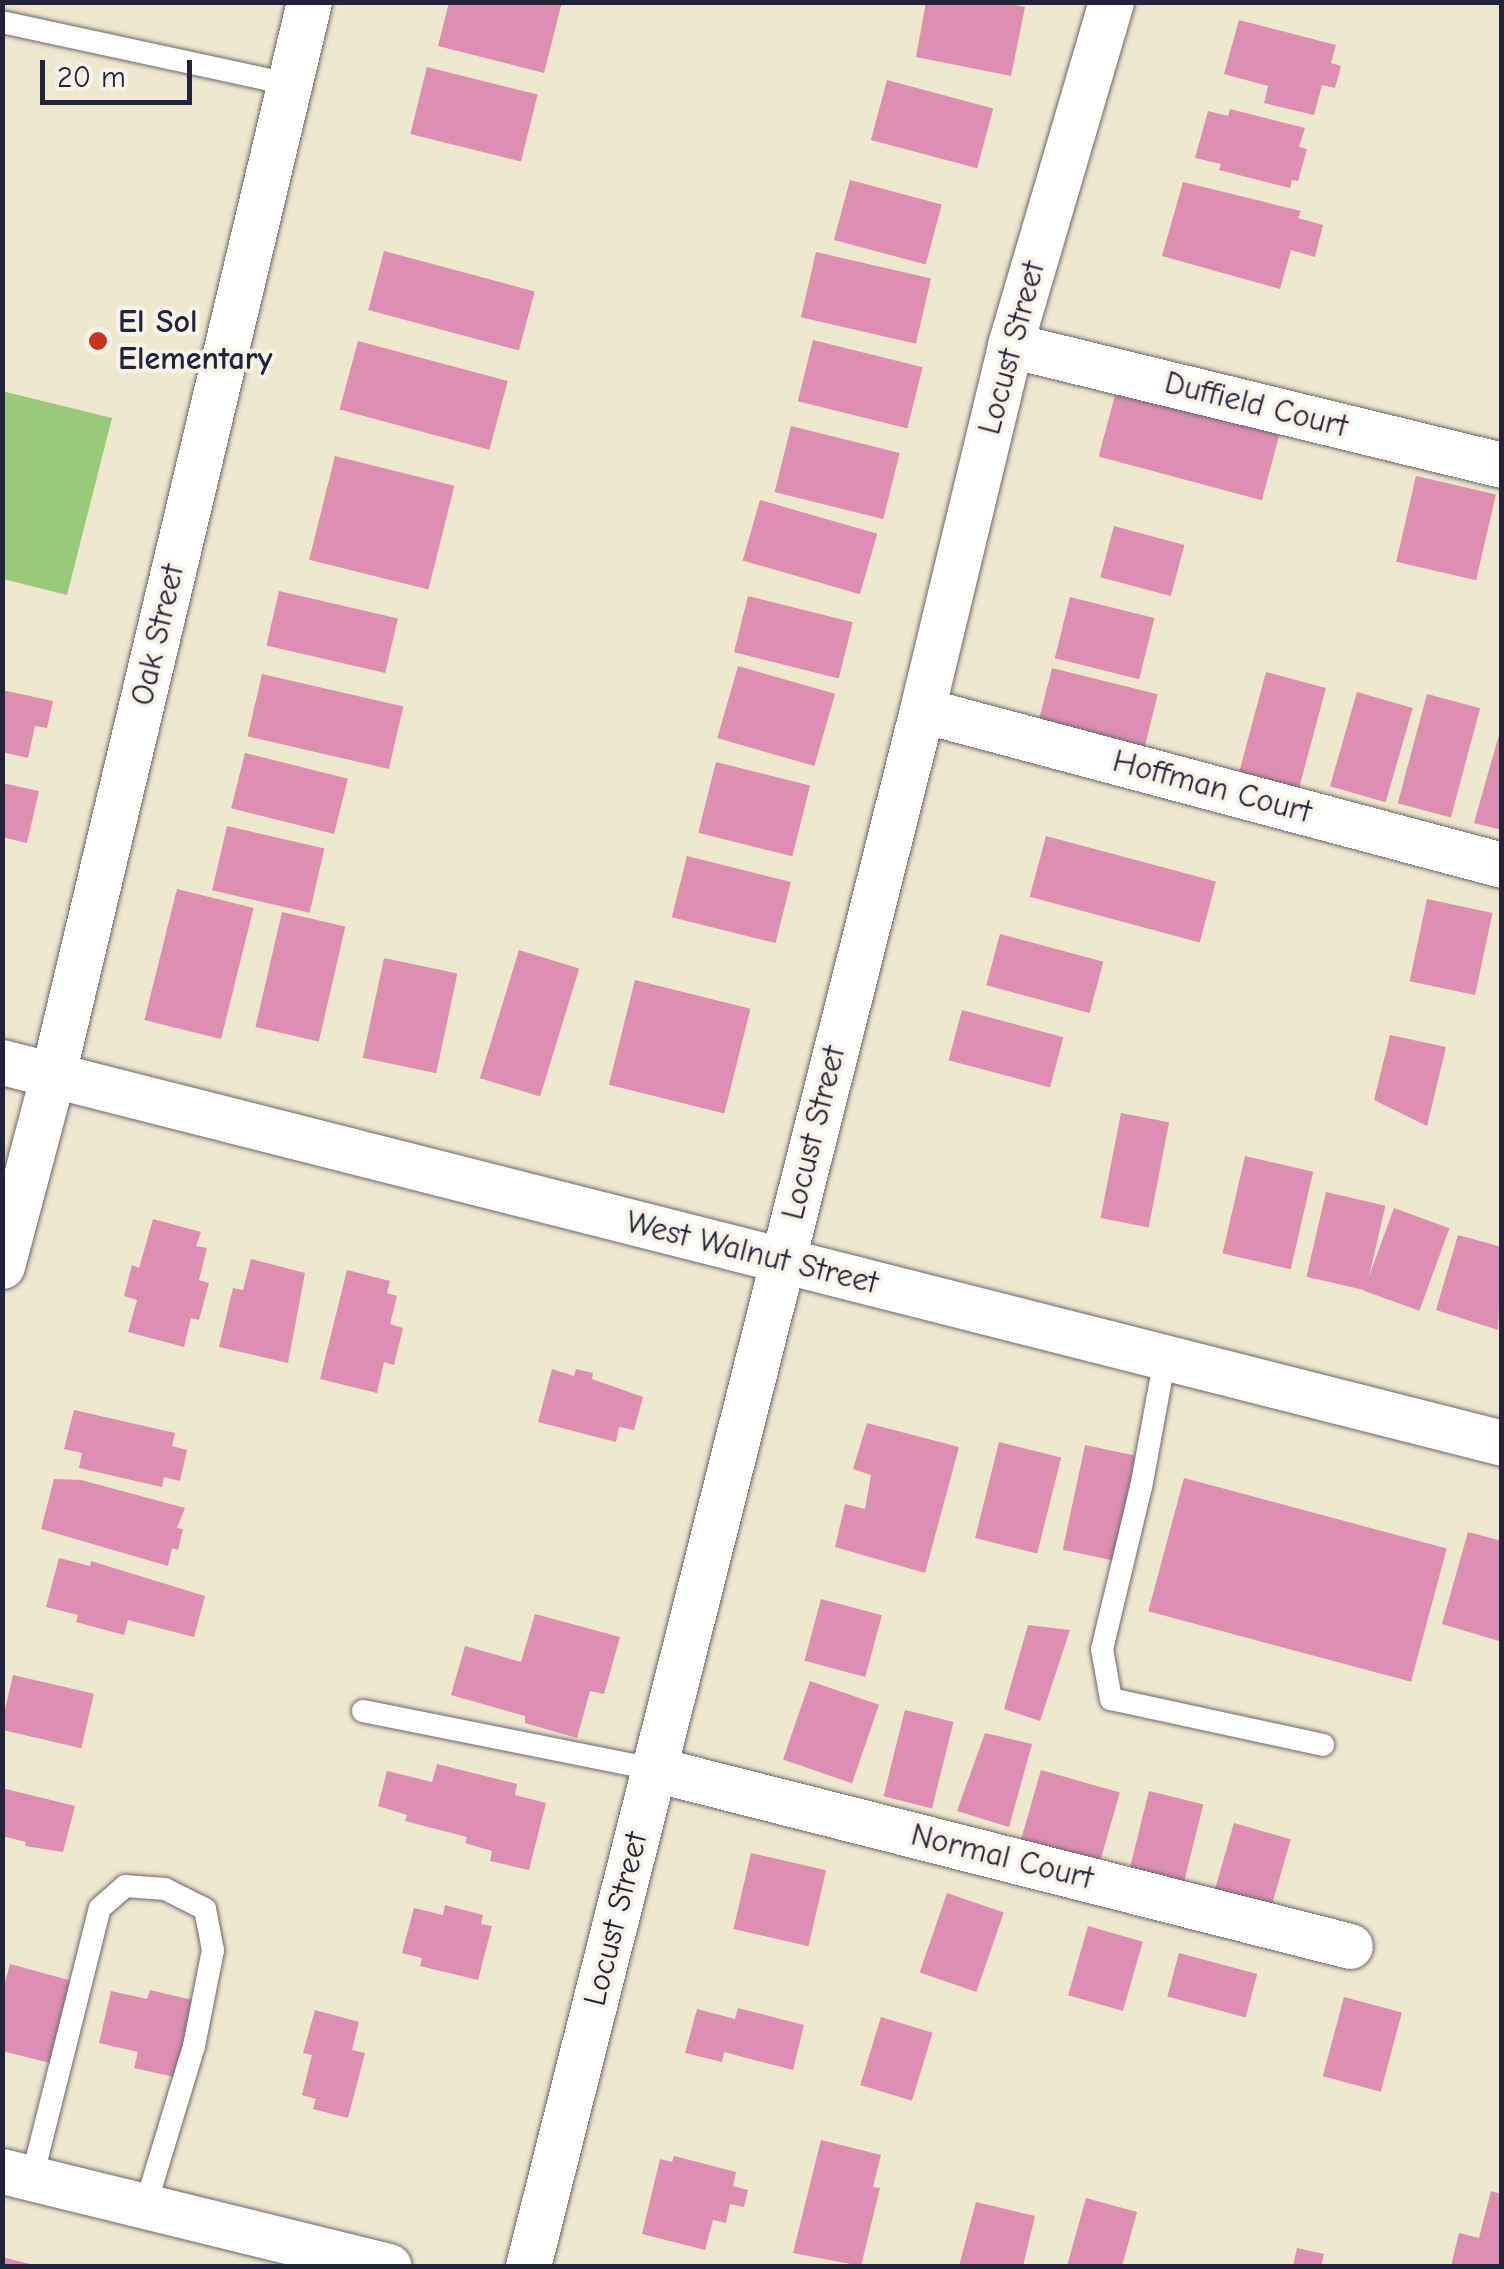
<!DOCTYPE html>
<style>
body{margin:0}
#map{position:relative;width:1504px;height:2269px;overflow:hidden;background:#efe7ce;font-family:"Comic Neue",sans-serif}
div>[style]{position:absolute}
.green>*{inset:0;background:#99ca7a}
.building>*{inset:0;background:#dd8fb1;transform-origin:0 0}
.roads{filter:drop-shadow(0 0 2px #6a676e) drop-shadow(0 0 2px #6a676e)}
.service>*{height:22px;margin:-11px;padding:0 11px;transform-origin:11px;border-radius:11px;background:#fff}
.minor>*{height:45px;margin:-22.5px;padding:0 22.5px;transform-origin:22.5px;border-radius:22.5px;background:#fff}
.dots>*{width:28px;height:28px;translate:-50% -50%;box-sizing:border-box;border:5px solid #f7f3e8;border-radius:50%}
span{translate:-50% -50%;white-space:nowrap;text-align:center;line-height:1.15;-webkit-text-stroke:8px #f7f3e8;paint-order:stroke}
.poi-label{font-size:32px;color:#22223b;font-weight:700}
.left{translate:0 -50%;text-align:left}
.street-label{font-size:32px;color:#22223b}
.frame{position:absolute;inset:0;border:5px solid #22223b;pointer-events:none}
.scale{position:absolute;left:40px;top:60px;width:152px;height:45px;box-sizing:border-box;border:5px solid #22223b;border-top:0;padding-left:12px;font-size:30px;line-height:35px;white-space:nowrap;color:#22223b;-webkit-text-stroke:8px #f7f3e8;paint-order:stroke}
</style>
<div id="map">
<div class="green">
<i style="clip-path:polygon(2px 391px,112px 418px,67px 595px,3px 579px)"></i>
</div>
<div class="building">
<i style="clip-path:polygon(449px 2px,562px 2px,544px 73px,438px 46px)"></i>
<i style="clip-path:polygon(926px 2px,1001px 2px,1025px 7px,1011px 76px,916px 57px)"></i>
<i style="clip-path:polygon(1239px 20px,1336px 45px,1331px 63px,1341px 66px,1335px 88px,1322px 85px,1314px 115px,1264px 103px,1268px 86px,1224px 74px)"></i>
<i style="left:427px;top:67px;width:114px;height:69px;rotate:14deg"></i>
<i style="left:887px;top:80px;width:110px;height:62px;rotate:15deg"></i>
<i style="clip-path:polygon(1230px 109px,1305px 128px,1299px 147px,1307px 149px,1298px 181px,1292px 180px,1290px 188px,1219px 170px,1221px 164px,1195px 158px,1208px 111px,1228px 116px)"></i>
<i style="left:850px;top:180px;width:95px;height:62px;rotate:15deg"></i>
<i style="clip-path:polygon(1183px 182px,1301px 211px,1298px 218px,1323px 225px,1315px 257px,1291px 250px,1280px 289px,1162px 256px)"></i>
<i style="left:384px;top:251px;width:156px;height:61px;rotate:15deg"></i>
<i style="left:816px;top:252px;width:118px;height:67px;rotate:13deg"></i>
<i style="left:813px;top:340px;width:113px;height:63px;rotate:14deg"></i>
<i style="left:358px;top:341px;width:155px;height:71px;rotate:15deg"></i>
<i style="left:1118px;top:384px;width:169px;height:75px;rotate:15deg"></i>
<i style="left:791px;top:426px;width:112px;height:68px;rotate:14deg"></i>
<i style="left:335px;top:456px;width:123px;height:107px;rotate:14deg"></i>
<i style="left:1416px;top:476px;width:82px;height:88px;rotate:13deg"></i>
<i style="left:760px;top:500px;width:122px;height:63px;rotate:16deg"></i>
<i style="left:1114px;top:526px;width:73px;height:53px;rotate:15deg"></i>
<i style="left:279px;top:591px;width:122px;height:56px;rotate:13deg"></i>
<i style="left:748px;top:596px;width:108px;height:58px;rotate:14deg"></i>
<i style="left:1070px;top:597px;width:87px;height:63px;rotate:14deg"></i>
<i style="left:738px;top:666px;width:101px;height:75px;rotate:16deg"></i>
<i style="left:1052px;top:668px;width:109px;height:58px;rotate:14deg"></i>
<i style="left:1266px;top:672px;width:62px;height:112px;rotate:15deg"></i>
<i style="left:262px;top:674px;width:145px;height:64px;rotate:13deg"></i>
<i style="clip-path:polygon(2px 690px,53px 701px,47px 728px,35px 726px,28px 758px,2px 752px)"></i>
<i style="left:1357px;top:692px;width:58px;height:98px;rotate:16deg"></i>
<i style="left:1427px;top:694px;width:55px;height:113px;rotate:15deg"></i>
<i style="clip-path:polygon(1502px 724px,1502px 830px,1474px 823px)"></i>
<i style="left:245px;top:753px;width:106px;height:57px;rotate:14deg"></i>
<i style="left:716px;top:762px;width:97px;height:73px;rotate:14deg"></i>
<i style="clip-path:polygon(2px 783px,39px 791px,27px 843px,2px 837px)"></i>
<i style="left:227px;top:826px;width:100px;height:66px;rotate:13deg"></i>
<i style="left:1046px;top:836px;width:176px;height:63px;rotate:15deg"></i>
<i style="left:687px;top:856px;width:107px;height:63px;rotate:14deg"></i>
<i style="left:177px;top:889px;width:79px;height:135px;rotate:14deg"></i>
<i style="left:1427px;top:899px;width:67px;height:84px;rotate:12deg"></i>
<i style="left:282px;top:912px;width:65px;height:118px;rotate:13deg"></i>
<i style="left:1000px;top:934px;width:107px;height:53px;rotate:15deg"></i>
<i style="left:519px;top:950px;width:63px;height:134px;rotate:17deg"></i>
<i style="left:384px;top:958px;width:75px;height:102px;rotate:12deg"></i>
<i style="left:635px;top:980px;width:119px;height:108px;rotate:14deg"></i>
<i style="left:962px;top:1010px;width:105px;height:52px;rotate:15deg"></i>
<i style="clip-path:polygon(1390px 1035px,1446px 1047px,1427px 1126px,1374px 1100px)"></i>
<i style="left:1121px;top:1113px;width:49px;height:107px;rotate:11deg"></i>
<i style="left:1245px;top:1156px;width:70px;height:100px;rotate:13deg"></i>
<i style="left:1326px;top:1192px;width:61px;height:87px;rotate:13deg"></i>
<i style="left:1394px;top:1208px;width:59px;height:88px;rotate:20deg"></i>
<i style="clip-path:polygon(153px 1219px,201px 1232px,196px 1246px,207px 1248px,199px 1280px,209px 1283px,199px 1320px,191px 1318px,184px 1347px,128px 1332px,137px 1300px,124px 1296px,132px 1265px,139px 1268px)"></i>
<i style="clip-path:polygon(1458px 1235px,1502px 1247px,1498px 1330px,1436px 1310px)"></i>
<i style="clip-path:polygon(251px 1259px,305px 1273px,288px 1363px,219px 1347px,233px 1288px,243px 1290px)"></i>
<i style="clip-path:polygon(347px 1270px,390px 1281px,387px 1293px,397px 1296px,390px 1324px,403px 1328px,394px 1365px,384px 1362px,377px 1393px,320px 1379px)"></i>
<i style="clip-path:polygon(552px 1369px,574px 1376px,576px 1369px,593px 1373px,592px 1379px,643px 1397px,634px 1430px,619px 1427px,616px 1442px,538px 1422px)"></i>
<i style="clip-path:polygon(74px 1410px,175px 1433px,172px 1446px,187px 1450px,180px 1481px,164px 1477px,162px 1487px,79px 1468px,82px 1453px,64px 1449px)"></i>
<i style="clip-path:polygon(867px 1423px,959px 1447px,925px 1573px,835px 1547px,845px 1504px,865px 1509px,871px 1475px,853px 1469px)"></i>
<i style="left:999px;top:1442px;width:64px;height:99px;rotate:14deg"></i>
<i style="left:1085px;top:1445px;width:52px;height:107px;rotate:12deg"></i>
<i style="left:1184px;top:1478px;width:272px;height:138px;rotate:15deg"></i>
<i style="clip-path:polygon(54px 1479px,81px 1480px,185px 1508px,177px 1528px,183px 1529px,178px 1550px,172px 1548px,168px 1566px,41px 1529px)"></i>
<i style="clip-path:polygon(1468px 1532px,1502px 1541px,1499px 1641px,1442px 1624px)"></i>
<i style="clip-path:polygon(59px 1558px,90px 1566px,91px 1561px,205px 1596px,194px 1637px,128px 1620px,124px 1635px,76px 1622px,78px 1615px,46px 1607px)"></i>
<i style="left:821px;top:1599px;width:63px;height:64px;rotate:15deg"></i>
<i style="clip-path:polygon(535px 1614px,620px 1637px,604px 1694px,590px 1691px,577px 1738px,525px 1723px,525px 1716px,451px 1695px,465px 1646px,521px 1662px)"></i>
<i style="clip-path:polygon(1028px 1625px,1070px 1630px,1040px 1721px,1004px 1709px)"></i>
<i style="left:13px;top:1675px;width:83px;height:56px;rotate:13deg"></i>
<i style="left:810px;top:1681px;width:73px;height:83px;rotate:19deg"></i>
<i style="left:905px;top:1710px;width:50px;height:89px;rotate:14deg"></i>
<i style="clip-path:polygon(985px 1733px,1032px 1744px,1009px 1827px,957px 1811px)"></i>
<i style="clip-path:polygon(437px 1764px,517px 1784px,515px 1795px,546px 1803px,529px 1870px,490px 1861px,492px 1851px,465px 1843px,467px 1837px,405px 1821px,407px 1815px,378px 1806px,387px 1771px,432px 1782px)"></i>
<i style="left:1041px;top:1770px;width:82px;height:74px;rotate:16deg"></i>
<i style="clip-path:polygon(2px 1788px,75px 1806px,63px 1852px,25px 1846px,26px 1842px,2px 1836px)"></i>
<i style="left:1149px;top:1791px;width:56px;height:87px;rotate:14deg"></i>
<i style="left:1234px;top:1823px;width:59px;height:79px;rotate:16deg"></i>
<i style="left:751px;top:1853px;width:77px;height:78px;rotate:13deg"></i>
<i style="left:947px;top:1893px;width:60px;height:84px;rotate:19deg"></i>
<i style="clip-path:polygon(445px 1905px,483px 1915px,481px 1924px,492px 1926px,478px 1980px,420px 1966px,422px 1958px,402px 1953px,414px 1908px,443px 1915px)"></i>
<i style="left:1088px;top:1926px;width:57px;height:72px;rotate:16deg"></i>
<i style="left:1179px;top:1953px;width:81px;height:45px;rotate:15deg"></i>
<i style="clip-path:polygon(10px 1964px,76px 1982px,54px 2064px,2px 2051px,2px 1994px)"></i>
<i style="clip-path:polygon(150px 1990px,201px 2002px,183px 2079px,134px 2068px,138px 2052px,99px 2043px,111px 1991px,147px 1999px)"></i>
<i style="left:1344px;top:1997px;width:60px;height:82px;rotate:15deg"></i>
<i style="clip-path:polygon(738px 2008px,804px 2025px,793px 2070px,724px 2052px,722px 2062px,685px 2053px,697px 2009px,735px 2019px)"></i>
<i style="clip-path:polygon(315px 2010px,359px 2022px,352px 2050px,365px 2053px,348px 2118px,313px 2109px,316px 2099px,302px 2095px,312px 2055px,303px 2053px)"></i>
<i style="left:881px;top:2017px;width:54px;height:71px;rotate:17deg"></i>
<i style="clip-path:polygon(821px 2140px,881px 2155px,873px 2187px,880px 2188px,861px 2266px,793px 2253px)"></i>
<i style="clip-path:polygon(674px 2156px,736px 2172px,733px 2186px,748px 2190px,744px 2207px,730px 2204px,726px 2223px,713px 2220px,705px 2250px,642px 2234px,660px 2159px,672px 2162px)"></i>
<i style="clip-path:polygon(1491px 2191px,1502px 2194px,1502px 2266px,1451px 2266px,1459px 2233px,1479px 2238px)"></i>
<i style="clip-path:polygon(1086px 2198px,1137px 2212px,1122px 2266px,1067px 2266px)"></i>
<i style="clip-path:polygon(976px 2202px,1035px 2216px,1023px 2266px,959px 2266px)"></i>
<i style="clip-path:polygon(1297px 2248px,1324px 2254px,1321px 2266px,1293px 2266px)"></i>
<i style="clip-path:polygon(2px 2257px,34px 2265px,34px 2266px,2px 2266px)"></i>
</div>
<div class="roads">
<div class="service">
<i style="left:2px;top:22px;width:293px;rotate:12.2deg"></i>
<i style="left:1165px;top:1358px;width:131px;rotate:100.5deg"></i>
<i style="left:1141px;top:1487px;width:167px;rotate:103.5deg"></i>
<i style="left:1102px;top:1649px;width:51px;rotate:79.8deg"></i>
<i style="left:1111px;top:1699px;width:217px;rotate:12.2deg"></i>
<i style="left:363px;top:1711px;width:297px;rotate:11.3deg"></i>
<i style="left:32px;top:2178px;width:278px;rotate:-75.9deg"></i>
<i style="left:100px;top:1908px;width:33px;rotate:-41deg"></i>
<i style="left:125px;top:1886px;width:40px;rotate:4.3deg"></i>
<i style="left:165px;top:1889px;width:45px;rotate:26.6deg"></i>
<i style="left:205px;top:1909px;width:42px;rotate:79deg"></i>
<i style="left:213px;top:1950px;width:98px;rotate:101.2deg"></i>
<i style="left:194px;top:2046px;width:168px;rotate:106.9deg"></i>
</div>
<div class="minor">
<i style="left:1010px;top:345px;width:506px;rotate:13.71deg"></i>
<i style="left:922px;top:710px;width:600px;rotate:14.96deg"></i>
<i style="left:2px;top:1062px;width:1548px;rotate:14.25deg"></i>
<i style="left:2px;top:1266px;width:199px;rotate:-75.1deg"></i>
<i style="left:53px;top:1074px;width:1102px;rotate:-76.57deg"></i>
<i style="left:654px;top:1769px;width:718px;rotate:14.27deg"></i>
<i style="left:2px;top:2171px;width:398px;rotate:13.8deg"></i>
<i style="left:528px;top:2266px;width:1605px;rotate:-75.79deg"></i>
<i style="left:922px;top:710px;width:375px;rotate:-76.4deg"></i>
<i style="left:1010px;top:345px;width:358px;rotate:-73.6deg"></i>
</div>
</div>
<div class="dots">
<i style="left:98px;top:341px;background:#c8321e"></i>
</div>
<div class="poi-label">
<span class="left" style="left:118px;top:341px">El Sol<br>Elementary</span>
</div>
<div class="street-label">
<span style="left:1012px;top:348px;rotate:-75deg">Locust Street</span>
<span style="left:1256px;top:405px;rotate:14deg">Duffield Court</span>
<span style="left:158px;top:635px;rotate:-77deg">Oak Street</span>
<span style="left:1212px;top:787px;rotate:15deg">Hoffman Court</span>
<span style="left:814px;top:1133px;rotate:-76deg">Locust Street</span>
<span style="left:752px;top:1253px;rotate:14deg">West Walnut Street</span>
<span style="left:1002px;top:1857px;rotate:14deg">Normal Court</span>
<span style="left:616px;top:1919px;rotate:-76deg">Locust Street</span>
</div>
<div class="frame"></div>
<div class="scale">20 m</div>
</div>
